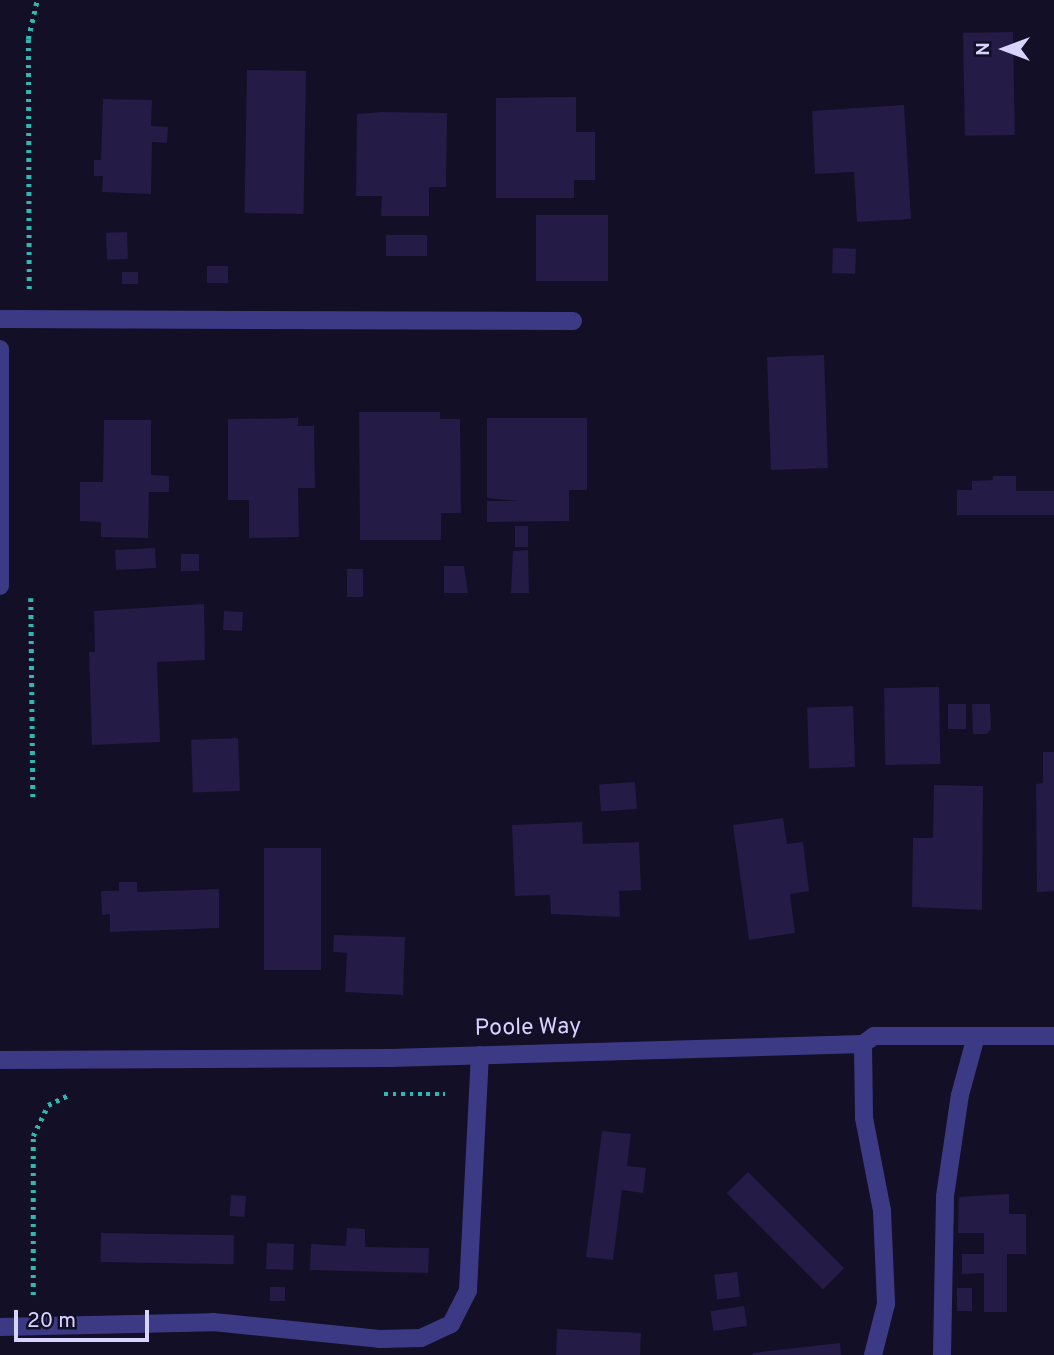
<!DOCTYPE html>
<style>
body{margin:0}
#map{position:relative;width:1054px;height:1355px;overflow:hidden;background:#130f26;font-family:Overpass,sans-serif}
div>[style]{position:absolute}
.building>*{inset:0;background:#241b47;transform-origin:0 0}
.path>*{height:4.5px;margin-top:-2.25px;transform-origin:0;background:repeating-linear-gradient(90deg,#2fb8b0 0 3.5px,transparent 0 8.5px)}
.minor>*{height:18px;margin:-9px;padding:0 9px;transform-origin:9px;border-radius:9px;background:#3d3a85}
span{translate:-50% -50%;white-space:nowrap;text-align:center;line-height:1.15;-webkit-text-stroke:5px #130f26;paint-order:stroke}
.street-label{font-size:23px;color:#d9d4ff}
.north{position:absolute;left:970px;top:14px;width:70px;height:70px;-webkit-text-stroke:5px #130f26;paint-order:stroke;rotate:270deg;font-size:19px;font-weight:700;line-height:28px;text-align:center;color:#d9d4ff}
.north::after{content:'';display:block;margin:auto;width:24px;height:32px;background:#d9d4ff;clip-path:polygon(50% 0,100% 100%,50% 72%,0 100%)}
.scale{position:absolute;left:14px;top:1310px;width:135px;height:32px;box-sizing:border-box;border:4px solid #d9d4ff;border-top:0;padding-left:9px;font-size:21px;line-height:24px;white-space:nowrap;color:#d9d4ff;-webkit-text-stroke:5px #130f26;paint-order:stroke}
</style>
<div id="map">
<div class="building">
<i style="left:1013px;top:32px;width:103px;height:50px;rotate:89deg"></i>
<i style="left:247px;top:70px;width:59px;height:143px;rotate:1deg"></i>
<i style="clip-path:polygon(576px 97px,576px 132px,595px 132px,595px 180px,574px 180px,574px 198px,496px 198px,496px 98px)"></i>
<i style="clip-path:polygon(103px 99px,152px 100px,151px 126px,168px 127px,167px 143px,152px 142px,151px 194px,102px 192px,103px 176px,94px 176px,94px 160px,101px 160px)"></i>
<i style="clip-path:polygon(904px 105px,911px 219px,857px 222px,854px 172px,815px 174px,812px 111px)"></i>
<i style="clip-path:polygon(381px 112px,447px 113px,446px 187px,429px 187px,429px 216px,381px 216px,382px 196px,356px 196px,357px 114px)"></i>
<i style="left:608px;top:215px;width:66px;height:72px;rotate:90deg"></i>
<i style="left:127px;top:232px;width:27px;height:21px;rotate:88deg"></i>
<i style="left:427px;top:235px;width:21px;height:41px;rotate:90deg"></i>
<i style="left:833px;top:248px;width:23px;height:25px;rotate:2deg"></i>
<i style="left:207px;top:266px;width:21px;height:17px"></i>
<i style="left:122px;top:272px;width:16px;height:12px"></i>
<i style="left:824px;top:355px;width:113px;height:57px;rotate:88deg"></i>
<i style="clip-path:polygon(359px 412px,440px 412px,440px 419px,460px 419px,461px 513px,441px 513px,441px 540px,360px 540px)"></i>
<i style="clip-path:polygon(298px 418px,298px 426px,314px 426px,315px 488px,298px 488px,299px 537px,249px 538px,249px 500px,228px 500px,228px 419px)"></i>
<i style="clip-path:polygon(487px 418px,587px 418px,587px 490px,569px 490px,569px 521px,487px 522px,487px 501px,519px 501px,487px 498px)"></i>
<i style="clip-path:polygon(104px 420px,151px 420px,151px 475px,169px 476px,169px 492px,149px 492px,148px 538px,101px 537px,101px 522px,80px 521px,80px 482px,103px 482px)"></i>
<i style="clip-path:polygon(993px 476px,1016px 476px,1016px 491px,1054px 491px,1054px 515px,957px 515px,957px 490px,972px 490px,972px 481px,993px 480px)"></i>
<i style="left:515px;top:526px;width:13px;height:21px"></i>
<i style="left:155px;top:548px;width:20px;height:40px;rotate:87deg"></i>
<i style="clip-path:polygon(528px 550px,529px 593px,511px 593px,513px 551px)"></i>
<i style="left:181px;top:554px;width:18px;height:17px"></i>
<i style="clip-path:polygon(444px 566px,464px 566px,468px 593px,444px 593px)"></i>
<i style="left:347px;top:569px;width:16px;height:28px"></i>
<i style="clip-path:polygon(204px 604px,205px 660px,157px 662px,160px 742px,92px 745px,89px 652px,95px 652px,94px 611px)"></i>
<i style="left:224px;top:611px;width:19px;height:19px;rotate:3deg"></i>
<i style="left:939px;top:687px;width:77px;height:55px;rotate:89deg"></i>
<i style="left:948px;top:704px;width:18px;height:25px"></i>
<i style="clip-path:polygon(972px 704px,990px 704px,991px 729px,987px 734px,973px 734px)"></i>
<i style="left:853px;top:706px;width:61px;height:46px;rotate:88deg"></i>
<i style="left:238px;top:738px;width:53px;height:47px;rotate:88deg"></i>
<i style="clip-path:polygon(1043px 752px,1054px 752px,1054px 891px,1037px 892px,1036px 784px,1043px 783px)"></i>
<i style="left:635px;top:782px;width:27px;height:36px;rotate:86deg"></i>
<i style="clip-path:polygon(934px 785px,983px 786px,982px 910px,912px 907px,913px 838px,933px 838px)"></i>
<i style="clip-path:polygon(783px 818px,787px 844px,803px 842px,809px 891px,790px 894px,795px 933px,749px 940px,733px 825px)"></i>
<i style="clip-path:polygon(582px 822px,583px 844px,639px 842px,641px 890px,619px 891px,620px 917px,551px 914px,550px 895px,515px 896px,512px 825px)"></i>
<i style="left:264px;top:848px;width:57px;height:122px"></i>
<i style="clip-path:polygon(119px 882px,137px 882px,137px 892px,219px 889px,219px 928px,110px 932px,110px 914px,102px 915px,101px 891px,119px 891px)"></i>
<i style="clip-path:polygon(334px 935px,405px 937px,403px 995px,345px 992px,347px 953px,333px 952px)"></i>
<i style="clip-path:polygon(602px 1131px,631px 1134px,627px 1166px,646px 1168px,643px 1193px,622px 1190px,613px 1260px,586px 1257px)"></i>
<i style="left:748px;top:1172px;width:136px;height:30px;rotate:45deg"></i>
<i style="clip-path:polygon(1009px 1194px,1009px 1214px,1026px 1214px,1026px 1254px,1007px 1254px,1007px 1312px,984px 1312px,984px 1273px,962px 1274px,962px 1254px,984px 1254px,984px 1233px,958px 1233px,959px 1197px)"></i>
<i style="left:231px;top:1195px;width:15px;height:21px;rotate:4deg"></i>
<i style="clip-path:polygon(347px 1228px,365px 1229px,365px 1247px,429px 1248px,428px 1273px,310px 1270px,311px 1244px,346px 1246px)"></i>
<i style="left:101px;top:1233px;width:133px;height:29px;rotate:1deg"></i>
<i style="left:267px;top:1243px;width:27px;height:26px;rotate:2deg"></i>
<i style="left:737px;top:1272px;width:25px;height:23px;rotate:83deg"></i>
<i style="left:270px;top:1287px;width:15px;height:14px"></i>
<i style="left:957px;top:1288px;width:15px;height:23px"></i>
<i style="left:744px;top:1306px;width:20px;height:34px;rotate:81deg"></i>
<i style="clip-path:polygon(557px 1329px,641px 1333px,640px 1355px,556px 1355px)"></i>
<i style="clip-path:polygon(840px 1343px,841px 1355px,753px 1355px,752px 1353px)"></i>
</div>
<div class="path">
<i style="left:29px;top:289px;width:250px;rotate:-90.2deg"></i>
<i style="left:28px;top:39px;width:40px;rotate:-77deg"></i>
<i style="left:31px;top:598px;width:199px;rotate:89.4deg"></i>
<i style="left:384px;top:1094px;width:61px"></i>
<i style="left:33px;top:1295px;width:159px;rotate:-90deg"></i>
<i style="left:33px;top:1136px;width:34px;rotate:-64deg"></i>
<i style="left:48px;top:1105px;width:25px;rotate:-26deg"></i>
</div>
<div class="minor">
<i style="left:0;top:319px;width:573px;rotate:0.2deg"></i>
<i style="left:0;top:349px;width:237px;rotate:90deg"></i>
<i style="left:863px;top:1044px;width:74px;rotate:89.2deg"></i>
<i style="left:864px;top:1118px;width:95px;rotate:79deg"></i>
<i style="left:882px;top:1211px;width:93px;rotate:87.5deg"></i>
<i style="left:886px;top:1304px;width:53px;rotate:104.3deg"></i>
<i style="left:0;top:1060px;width:390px;rotate:-0.3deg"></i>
<i style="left:390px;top:1058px;width:473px;rotate:-1.7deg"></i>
<i style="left:863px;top:1044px;width:14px;rotate:-36deg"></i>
<i style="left:874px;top:1036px;width:180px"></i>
<i style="left:0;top:1327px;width:213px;rotate:-1.3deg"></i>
<i style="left:213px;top:1322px;width:167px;rotate:5.8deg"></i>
<i style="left:379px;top:1339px;width:42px;rotate:-1.4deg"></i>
<i style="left:421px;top:1338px;width:33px;rotate:-25deg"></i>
<i style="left:451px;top:1324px;width:38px;rotate:-63deg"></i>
<i style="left:468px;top:1290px;width:235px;rotate:-87.1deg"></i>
<i style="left:942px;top:1355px;width:159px;rotate:-88.9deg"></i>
<i style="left:945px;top:1196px;width:102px;rotate:-81.6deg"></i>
<i style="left:960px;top:1095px;width:61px;rotate:-74.8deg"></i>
</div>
<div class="street-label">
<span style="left:528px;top:1029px;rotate:-1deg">Poole Way</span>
</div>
<div class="north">N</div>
<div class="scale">20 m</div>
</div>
